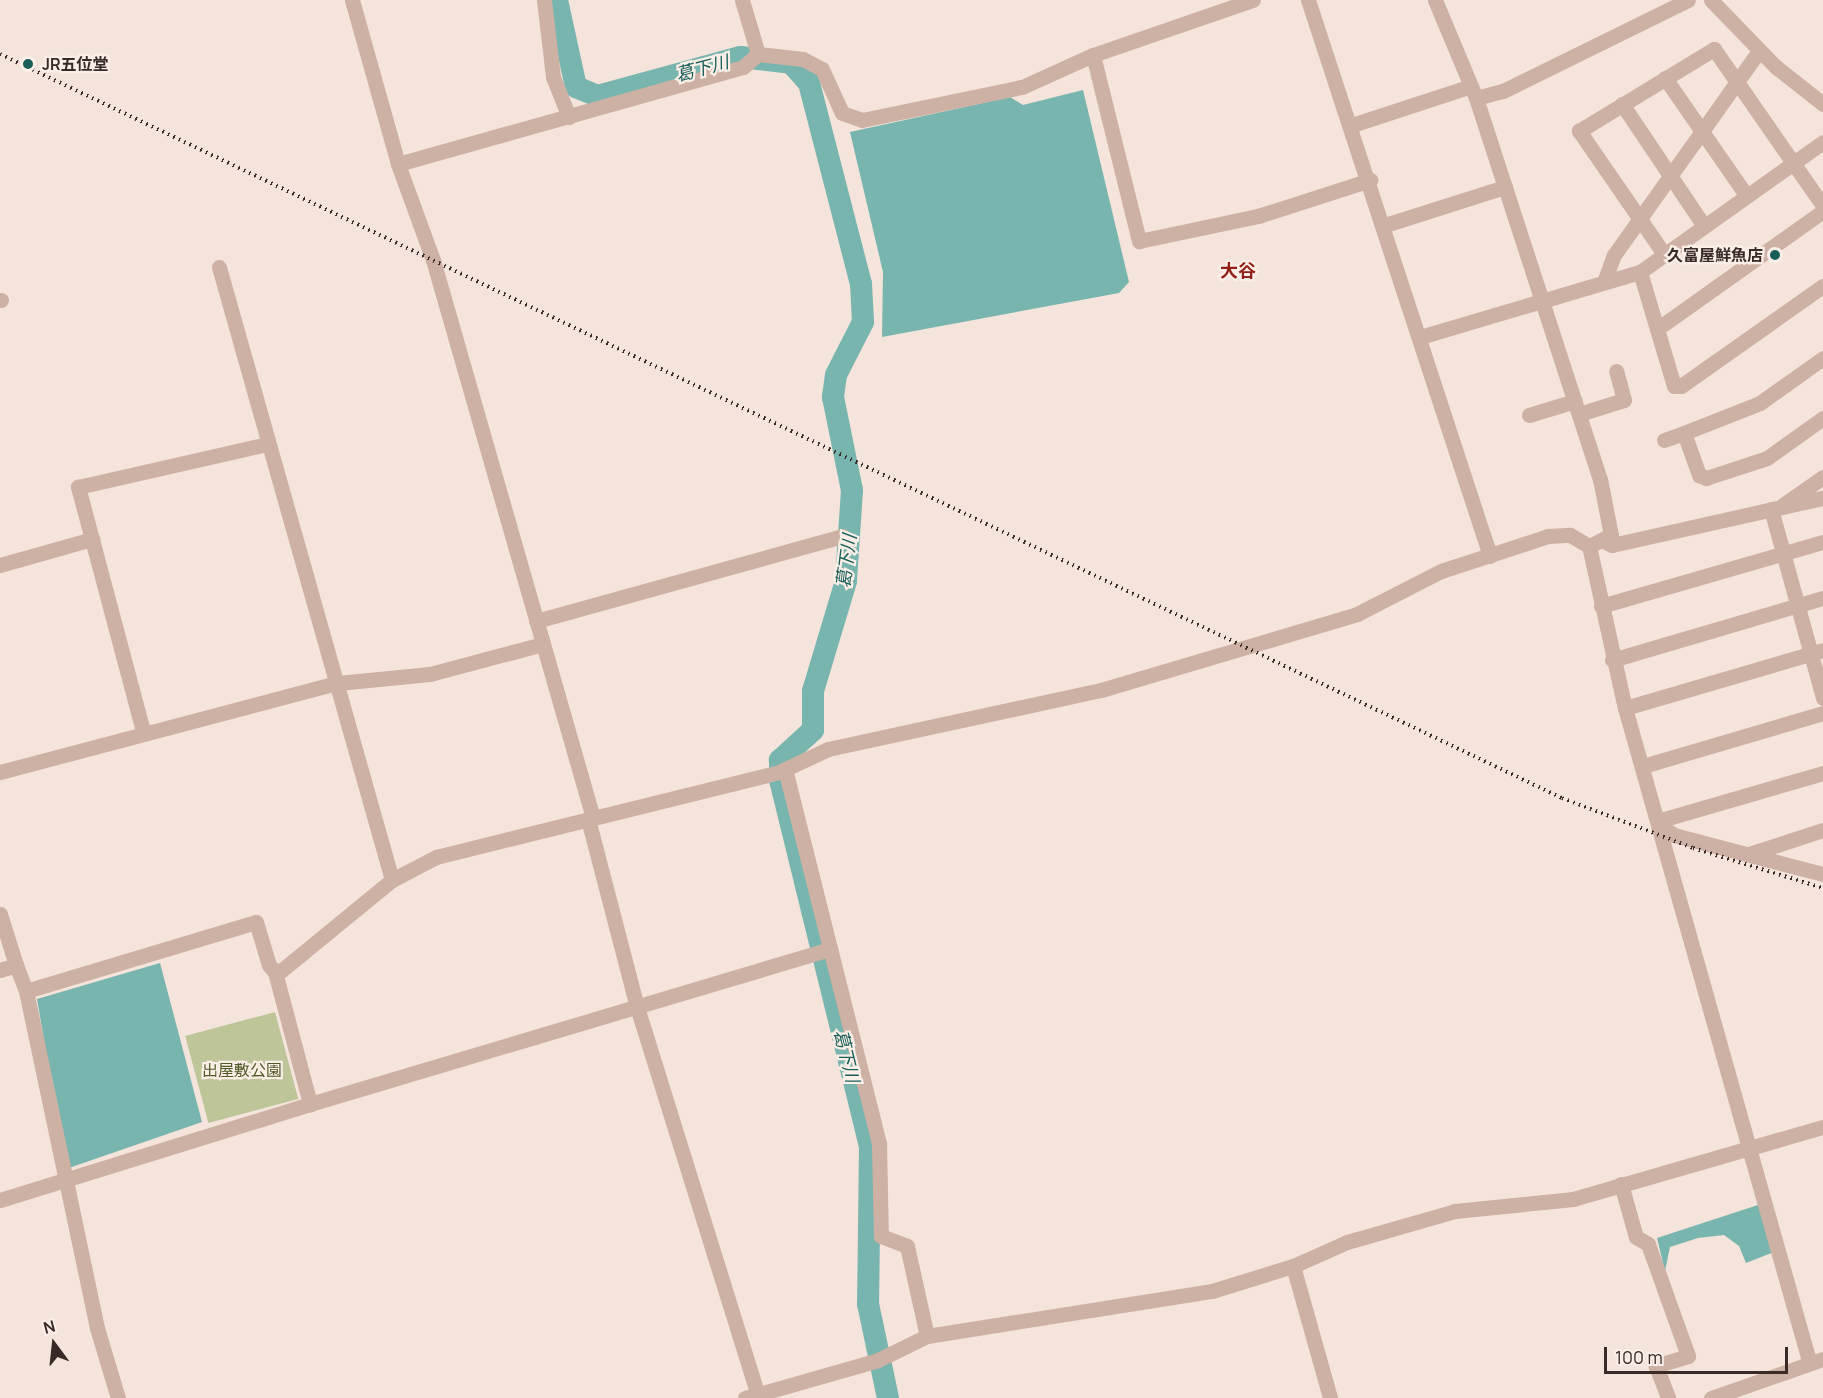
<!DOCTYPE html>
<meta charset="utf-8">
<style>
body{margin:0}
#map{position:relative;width:1823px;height:1398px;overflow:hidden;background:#f4e4db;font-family:Manrope,"Noto Sans JP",sans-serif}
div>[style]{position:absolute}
.green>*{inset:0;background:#bdc599;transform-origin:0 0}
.water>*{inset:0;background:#77b5ae}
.river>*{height:22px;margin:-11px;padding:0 11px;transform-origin:11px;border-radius:11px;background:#77b5ae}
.minor>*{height:15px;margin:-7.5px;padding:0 7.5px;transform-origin:7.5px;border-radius:7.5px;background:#ceb1a5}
.rail>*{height:4px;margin-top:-2px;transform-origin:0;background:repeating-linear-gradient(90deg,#392a27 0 1.5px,transparent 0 6px)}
.dots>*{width:16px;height:16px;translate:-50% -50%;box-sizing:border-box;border:3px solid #fbefe8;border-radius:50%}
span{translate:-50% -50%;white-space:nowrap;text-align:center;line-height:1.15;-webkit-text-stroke:4.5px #fbefe8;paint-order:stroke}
.poi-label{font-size:16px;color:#392a27;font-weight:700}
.left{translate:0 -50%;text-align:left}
.right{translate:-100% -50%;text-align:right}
.park-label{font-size:16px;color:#505a28}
.water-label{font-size:18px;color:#185f59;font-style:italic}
.neighbourhood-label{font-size:18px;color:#912117;font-weight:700}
.north{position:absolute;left:24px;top:1314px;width:60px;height:60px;-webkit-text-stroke:4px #fbefe8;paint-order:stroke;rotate:345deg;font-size:16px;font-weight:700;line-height:24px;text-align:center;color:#392a27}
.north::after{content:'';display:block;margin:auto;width:21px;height:27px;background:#392a27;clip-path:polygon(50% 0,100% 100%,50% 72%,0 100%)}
.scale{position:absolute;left:1604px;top:1347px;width:184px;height:27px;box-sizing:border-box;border:3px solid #392a27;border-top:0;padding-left:8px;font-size:18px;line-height:21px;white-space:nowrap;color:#392a27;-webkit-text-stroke:4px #fbefe8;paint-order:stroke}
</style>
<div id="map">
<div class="green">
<i style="left:275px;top:1012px;width:90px;height:93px;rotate:75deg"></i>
</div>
<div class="water">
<i style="clip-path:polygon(1083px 90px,1129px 282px,1119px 293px,882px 337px,883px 272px,850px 132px,1010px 97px,1023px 105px)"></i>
<i style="clip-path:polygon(160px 963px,202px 1122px,66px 1169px,37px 999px)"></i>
<i style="clip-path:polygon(1761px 1204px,1774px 1252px,1746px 1263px,1739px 1246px,1724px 1235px,1698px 1238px,1670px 1247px,1665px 1271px,1657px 1238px)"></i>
</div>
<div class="river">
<i style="left:557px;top:0;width:89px;rotate:77.7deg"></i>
<i style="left:576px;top:87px;width:23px;rotate:23deg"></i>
<i style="left:597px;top:96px;width:149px;rotate:-15.2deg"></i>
<i style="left:741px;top:57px;width:50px;rotate:6.8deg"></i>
<i style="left:791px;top:63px;width:27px;rotate:48deg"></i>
<i style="left:809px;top:83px;width:208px;rotate:75.5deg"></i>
<i style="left:861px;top:284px;width:38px;rotate:87deg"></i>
<i style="left:863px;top:322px;width:59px;rotate:117deg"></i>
<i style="left:836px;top:375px;width:22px;rotate:98deg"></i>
<i style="left:833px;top:397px;width:95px;rotate:78.5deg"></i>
<i style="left:852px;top:490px;width:91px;rotate:93.8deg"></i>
<i style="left:846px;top:581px;width:115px;rotate:106.7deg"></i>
<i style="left:813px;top:691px;width:39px;rotate:90deg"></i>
<i style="left:813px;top:730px;width:45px;rotate:137.7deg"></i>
<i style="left:780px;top:760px;width:20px;rotate:90deg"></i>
<i style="left:780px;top:780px;width:377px;rotate:76.2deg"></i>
<i style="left:870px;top:1146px;width:158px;rotate:90.7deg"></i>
<i style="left:868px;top:1304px;width:96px;rotate:78deg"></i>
</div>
<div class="minor">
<i style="left:352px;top:0;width:170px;rotate:74.3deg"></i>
<i style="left:398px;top:164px;width:102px;rotate:70deg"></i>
<i style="left:433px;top:260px;width:580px;rotate:74deg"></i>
<i style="left:544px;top:0;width:78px;rotate:83.3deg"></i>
<i style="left:553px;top:77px;width:43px;rotate:68.2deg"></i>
<i style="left:742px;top:0;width:56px;rotate:73.5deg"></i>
<i style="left:1308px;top:0;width:585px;rotate:71.87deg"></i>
<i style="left:1435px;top:0;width:106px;rotate:67.3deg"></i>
<i style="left:1476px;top:98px;width:401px;rotate:72deg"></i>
<i style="left:1600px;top:479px;width:57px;rotate:78.9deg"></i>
<i style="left:1611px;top:535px;width:25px;rotate:153deg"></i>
<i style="left:1711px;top:0;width:93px;rotate:45.9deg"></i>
<i style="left:1776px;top:67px;width:60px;rotate:38.2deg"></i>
<i style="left:1093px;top:55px;width:192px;rotate:76.1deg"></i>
<i style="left:1139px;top:241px;width:122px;rotate:-11.9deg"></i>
<i style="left:1258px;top:216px;width:118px;rotate:-17.8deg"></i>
<i style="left:1665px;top:78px;width:142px;rotate:55.3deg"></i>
<i style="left:1476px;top:98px;width:28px;rotate:-15deg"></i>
<i style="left:1503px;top:91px;width:206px;rotate:-26.2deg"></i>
<i style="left:1622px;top:104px;width:147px;rotate:56.1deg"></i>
<i style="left:1352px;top:125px;width:125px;rotate:-18.1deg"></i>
<i style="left:398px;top:164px;width:358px;rotate:-15.7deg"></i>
<i style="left:743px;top:67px;width:20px;rotate:-41deg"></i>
<i style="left:758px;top:54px;width:45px;rotate:6.3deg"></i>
<i style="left:803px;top:59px;width:21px;rotate:28deg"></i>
<i style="left:822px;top:69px;width:48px;rotate:65.6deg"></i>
<i style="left:842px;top:113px;width:21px;rotate:19deg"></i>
<i style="left:862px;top:120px;width:163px;rotate:-11.7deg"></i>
<i style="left:1022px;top:87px;width:78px;rotate:-24.3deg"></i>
<i style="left:1093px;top:55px;width:169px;rotate:-19deg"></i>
<i style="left:1385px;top:225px;width:126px;rotate:-17.6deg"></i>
<i style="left:1664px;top:254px;width:150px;rotate:-124.6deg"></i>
<i style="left:1579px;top:131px;width:158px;rotate:-31.3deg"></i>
<i style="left:1714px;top:49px;width:191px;rotate:55.2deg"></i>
<i style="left:219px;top:267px;width:637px;rotate:74.24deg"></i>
<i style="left:1640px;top:272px;width:119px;rotate:73.4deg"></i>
<i style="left:1674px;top:386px;width:7px"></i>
<i style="left:1681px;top:386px;width:174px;rotate:-35.2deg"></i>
<i style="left:1604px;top:282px;width:29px;rotate:-70deg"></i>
<i style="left:1614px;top:255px;width:250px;rotate:-54.6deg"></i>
<i style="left:0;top:300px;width:1px"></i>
<i style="left:1657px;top:329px;width:204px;rotate:-35.4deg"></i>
<i style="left:1420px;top:337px;width:229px;rotate:-16.5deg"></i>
<i style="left:1640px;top:272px;width:224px;rotate:-35.4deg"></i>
<i style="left:1823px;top:358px;width:77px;rotate:144.5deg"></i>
<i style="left:1760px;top:403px;width:82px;rotate:158.5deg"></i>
<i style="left:1684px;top:433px;width:45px;rotate:70.3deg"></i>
<i style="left:1699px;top:475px;width:8px;rotate:23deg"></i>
<i style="left:1706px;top:478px;width:64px;rotate:-18.2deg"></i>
<i style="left:1767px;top:458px;width:69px;rotate:-35.5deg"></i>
<i style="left:1579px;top:414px;width:47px;rotate:-17.3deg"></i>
<i style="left:1624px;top:400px;width:30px;rotate:-105deg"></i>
<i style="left:1529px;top:415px;width:48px;rotate:-16.9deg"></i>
<i style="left:1664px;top:440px;width:21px;rotate:-19deg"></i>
<i style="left:1783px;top:505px;width:49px;rotate:-35deg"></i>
<i style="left:1771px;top:509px;width:196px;rotate:74.6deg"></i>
<i style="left:1603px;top:541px;width:10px;rotate:24deg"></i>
<i style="left:1612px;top:545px;width:216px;rotate:-12.6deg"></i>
<i style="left:0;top:565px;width:96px;rotate:-15.8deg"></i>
<i style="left:1601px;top:606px;width:231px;rotate:-16.1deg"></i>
<i style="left:536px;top:621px;width:318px;rotate:-15.5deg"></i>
<i style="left:1612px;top:660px;width:220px;rotate:-16.4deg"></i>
<i style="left:1625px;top:708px;width:206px;rotate:-16.3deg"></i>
<i style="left:143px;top:731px;width:253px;rotate:-104.9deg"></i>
<i style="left:78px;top:487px;width:194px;rotate:-12.8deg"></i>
<i style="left:1643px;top:766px;width:188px;rotate:-16.4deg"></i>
<i style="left:785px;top:769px;width:387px;rotate:75.9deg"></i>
<i style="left:879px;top:1144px;width:92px;rotate:88.8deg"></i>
<i style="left:881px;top:1236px;width:28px;rotate:21deg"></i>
<i style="left:907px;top:1246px;width:92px;rotate:77.5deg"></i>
<i style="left:0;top:772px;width:350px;rotate:-14.8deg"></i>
<i style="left:338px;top:683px;width:92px;rotate:-5.6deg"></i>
<i style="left:430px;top:674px;width:117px;rotate:-14.9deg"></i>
<i style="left:588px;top:819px;width:194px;rotate:75.4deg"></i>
<i style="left:637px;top:1007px;width:410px;rotate:72.7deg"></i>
<i style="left:1661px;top:820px;width:169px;rotate:-16.2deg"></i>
<i style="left:1662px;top:827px;width:14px;rotate:34deg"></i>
<i style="left:1674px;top:835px;width:154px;rotate:14.7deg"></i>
<i style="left:1749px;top:854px;width:78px;rotate:-18deg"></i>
<i style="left:0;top:914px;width:53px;rotate:72.6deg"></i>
<i style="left:0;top:970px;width:17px;rotate:-17deg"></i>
<i style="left:16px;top:965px;width:28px;rotate:69deg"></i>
<i style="left:26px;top:991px;width:240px;rotate:-16.7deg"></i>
<i style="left:256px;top:922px;width:45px;rotate:73.2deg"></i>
<i style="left:269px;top:965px;width:9px;rotate:49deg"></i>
<i style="left:275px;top:972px;width:7px;rotate:-16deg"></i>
<i style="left:282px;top:970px;width:142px;rotate:-39.3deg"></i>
<i style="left:392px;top:880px;width:50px;rotate:-27.6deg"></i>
<i style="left:436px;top:857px;width:353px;rotate:-13.9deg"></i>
<i style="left:779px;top:772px;width:54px;rotate:-25.1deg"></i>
<i style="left:828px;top:749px;width:279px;rotate:-12.2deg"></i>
<i style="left:1101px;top:690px;width:267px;rotate:-16.5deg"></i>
<i style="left:1357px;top:614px;width:94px;rotate:-27.1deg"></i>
<i style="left:1441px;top:571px;width:113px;rotate:-18.1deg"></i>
<i style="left:1548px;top:536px;width:22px;rotate:-3deg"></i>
<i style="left:1570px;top:535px;width:22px;rotate:30deg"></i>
<i style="left:1589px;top:546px;width:166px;rotate:77.5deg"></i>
<i style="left:1625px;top:708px;width:678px;rotate:74.26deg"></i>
<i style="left:275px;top:972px;width:137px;rotate:75.1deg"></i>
<i style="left:310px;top:1104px;width:543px;rotate:-16.6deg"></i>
<i style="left:26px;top:991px;width:344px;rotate:78.1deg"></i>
<i style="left:97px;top:1328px;width:73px;rotate:73.3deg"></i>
<i style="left:1621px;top:1184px;width:55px;rotate:74.2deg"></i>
<i style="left:1636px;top:1237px;width:14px;rotate:30deg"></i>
<i style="left:1648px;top:1244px;width:119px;rotate:70.3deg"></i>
<i style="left:1688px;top:1356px;width:34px;rotate:163deg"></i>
<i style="left:1656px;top:1366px;width:34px;rotate:69deg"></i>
<i style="left:0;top:1200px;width:325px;rotate:-17.2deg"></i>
<i style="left:1293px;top:1266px;width:137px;rotate:74.3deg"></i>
<i style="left:745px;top:1398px;width:138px;rotate:-15.9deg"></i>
<i style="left:878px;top:1360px;width:55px;rotate:-26.1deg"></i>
<i style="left:927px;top:1336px;width:289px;rotate:-9deg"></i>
<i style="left:1212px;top:1291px;width:85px;rotate:-17.2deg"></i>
<i style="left:1293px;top:1266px;width:59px;rotate:-24deg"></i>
<i style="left:1347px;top:1242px;width:112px;rotate:-16deg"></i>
<i style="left:1455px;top:1211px;width:119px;rotate:-5.8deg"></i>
<i style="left:1573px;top:1199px;width:260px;rotate:-16.1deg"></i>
<i style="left:1711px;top:1398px;width:119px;rotate:-19.2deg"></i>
</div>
<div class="rail">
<i style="left:0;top:54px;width:1730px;rotate:25.47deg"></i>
<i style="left:1562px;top:798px;width:140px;rotate:20.9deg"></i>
<i style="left:1693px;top:848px;width:136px;rotate:17.1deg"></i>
</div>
<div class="dots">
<i style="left:28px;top:64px;background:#185f59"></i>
<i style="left:1775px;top:255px;background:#185f59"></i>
</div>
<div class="poi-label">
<span class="left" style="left:42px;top:64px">JR五位堂</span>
<span class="right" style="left:1763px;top:255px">久富屋鮮魚店</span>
</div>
<div class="park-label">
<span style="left:242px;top:1070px">出屋敷公園</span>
</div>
<div class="water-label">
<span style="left:702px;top:68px;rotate:-15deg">葛下川</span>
<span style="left:846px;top:561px;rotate:-83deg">葛下川</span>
<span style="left:847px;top:1056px;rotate:76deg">葛下川</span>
</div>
<div class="neighbourhood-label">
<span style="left:1238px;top:270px">大谷</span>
</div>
<div class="north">N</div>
<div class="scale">100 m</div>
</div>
